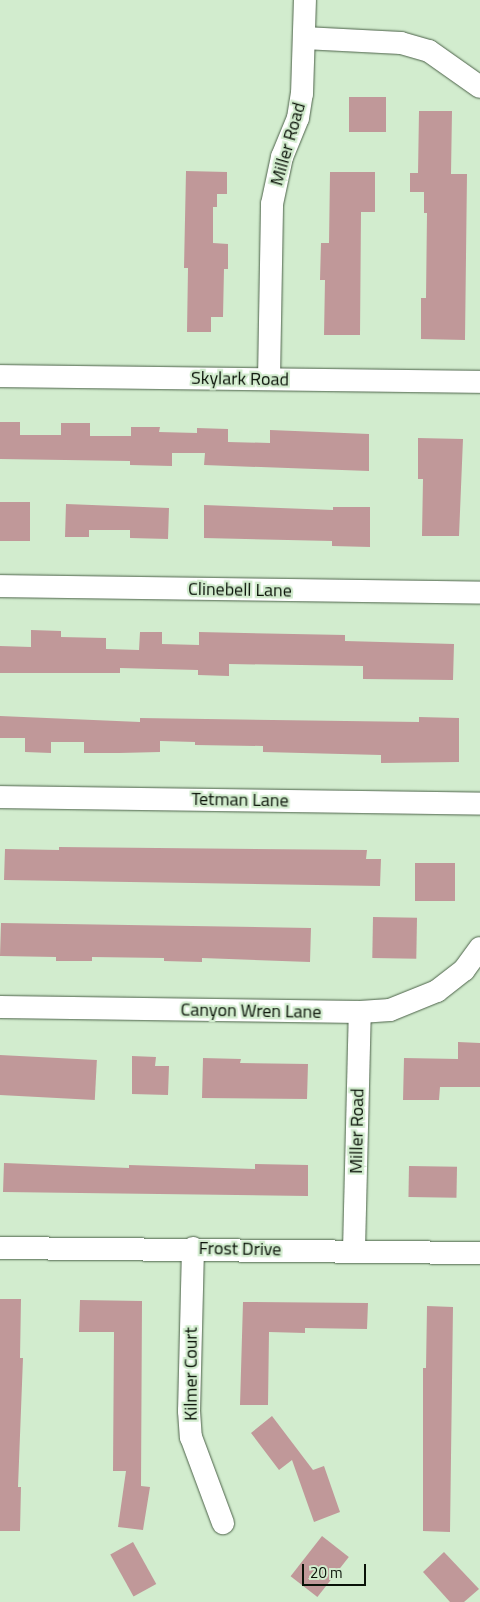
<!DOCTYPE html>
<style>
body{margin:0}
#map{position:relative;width:480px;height:1602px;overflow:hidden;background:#d2ecce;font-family:"Titillium Web",sans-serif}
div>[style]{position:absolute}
.building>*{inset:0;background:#c09899;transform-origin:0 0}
.roads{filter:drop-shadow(0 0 1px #4c6249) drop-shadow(0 0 1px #4c6249)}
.minor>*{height:22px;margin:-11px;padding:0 11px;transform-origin:11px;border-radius:11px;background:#fff}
span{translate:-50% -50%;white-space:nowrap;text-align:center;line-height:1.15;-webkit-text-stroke:4.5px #d2ecce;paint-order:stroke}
.street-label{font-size:18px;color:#0a1208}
.scale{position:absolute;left:302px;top:1564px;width:64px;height:22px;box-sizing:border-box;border:2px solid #0a1208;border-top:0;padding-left:6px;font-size:15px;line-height:18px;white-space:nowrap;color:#0a1208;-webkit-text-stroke:4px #d2ecce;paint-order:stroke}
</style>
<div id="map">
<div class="building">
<i style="left:349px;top:97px;width:37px;height:35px"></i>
<i style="clip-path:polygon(419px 111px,452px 111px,451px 174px,467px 174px,465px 340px,421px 339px,421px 298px,426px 298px,427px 213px,424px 213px,424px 192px,410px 192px,410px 173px,418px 173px)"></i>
<i style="clip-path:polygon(186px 171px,227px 172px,227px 194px,217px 194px,217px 207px,213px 207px,213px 243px,228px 244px,228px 269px,224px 269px,223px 317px,211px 317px,211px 332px,187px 332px,188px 268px,184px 268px)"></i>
<i style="clip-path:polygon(330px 172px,375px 172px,375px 212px,361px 212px,360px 335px,324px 335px,325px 280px,320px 280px,321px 243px,329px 243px)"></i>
<i style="clip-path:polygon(0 422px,20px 422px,20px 435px,61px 435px,61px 423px,90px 423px,90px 436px,131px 436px,131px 427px,160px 427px,159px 432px,197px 433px,197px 428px,228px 429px,228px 442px,270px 443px,270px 430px,369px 434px,369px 471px,204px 465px,205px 453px,172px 453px,172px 466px,130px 465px,130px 461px,0 459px)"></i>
<i style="clip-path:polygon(418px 438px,463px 439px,459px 536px,422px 536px,423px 479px,418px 479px)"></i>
<i style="left:0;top:502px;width:30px;height:39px"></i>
<i style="clip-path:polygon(66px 504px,169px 508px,168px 539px,130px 538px,130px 530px,89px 530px,89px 537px,65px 537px)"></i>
<i style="clip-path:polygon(204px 505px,333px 510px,333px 507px,370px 507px,370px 547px,332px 546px,332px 541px,204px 538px)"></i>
<i style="clip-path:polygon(31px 630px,61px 631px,61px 637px,106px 638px,106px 649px,139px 650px,140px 632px,162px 632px,162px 644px,199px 645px,199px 632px,345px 635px,345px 641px,454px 644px,453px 680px,363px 679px,363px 666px,229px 664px,229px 676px,198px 675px,198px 670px,120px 668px,120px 673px,0 673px,0 646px,31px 647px)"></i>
<i style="clip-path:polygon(0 716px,140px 722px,140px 718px,419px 722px,419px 717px,459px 718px,459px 762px,381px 763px,381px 755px,263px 752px,263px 746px,195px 745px,195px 742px,160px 741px,160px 752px,119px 753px,84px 753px,84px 742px,51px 742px,51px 753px,25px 752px,25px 738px,0 738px)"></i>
<i style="clip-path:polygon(59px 847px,367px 850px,366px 859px,381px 859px,380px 886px,4px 880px,5px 849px,59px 850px)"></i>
<i style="left:415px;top:863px;width:40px;height:38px"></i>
<i style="left:373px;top:917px;width:44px;height:41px;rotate:1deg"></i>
<i style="clip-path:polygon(1px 923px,311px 928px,310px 962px,202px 958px,202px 962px,164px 961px,164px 958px,92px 957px,92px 961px,56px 961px,56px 957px,0 956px)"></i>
<i style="clip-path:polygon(458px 1042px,480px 1043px,480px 1087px,440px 1087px,439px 1100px,403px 1100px,404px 1058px,458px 1059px)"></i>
<i style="left:0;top:1055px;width:97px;height:40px;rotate:3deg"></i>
<i style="clip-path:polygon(132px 1056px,156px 1057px,155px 1066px,169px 1066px,168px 1095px,132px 1094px)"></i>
<i style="clip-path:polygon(203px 1058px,241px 1059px,240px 1063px,308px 1064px,307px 1099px,202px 1098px)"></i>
<i style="clip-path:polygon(4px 1163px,129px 1168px,129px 1165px,255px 1169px,255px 1164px,308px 1165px,308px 1196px,3px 1192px)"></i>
<i style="left:409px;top:1166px;width:48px;height:31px;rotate:1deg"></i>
<i style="clip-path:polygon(0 1299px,21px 1299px,20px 1358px,23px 1358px,18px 1487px,21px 1487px,20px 1531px,0 1531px)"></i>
<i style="clip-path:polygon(80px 1300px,142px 1301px,141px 1486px,150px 1487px,143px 1530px,118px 1527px,126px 1471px,113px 1471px,114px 1332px,79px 1332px)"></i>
<i style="clip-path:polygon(243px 1302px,368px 1303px,367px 1329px,305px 1328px,305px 1333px,269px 1332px,268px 1405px,240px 1405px)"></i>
<i style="clip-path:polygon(427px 1306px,453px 1307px,450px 1532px,423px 1531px,423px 1368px,426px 1368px)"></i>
<i style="clip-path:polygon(272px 1416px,313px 1470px,324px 1466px,340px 1512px,314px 1522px,292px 1460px,279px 1470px,251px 1433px)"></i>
<i style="left:322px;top:1536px;width:34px;height:51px;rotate:38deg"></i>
<i style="left:133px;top:1542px;width:48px;height:26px;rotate:61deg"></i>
<i style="clip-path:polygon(444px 1552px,479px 1589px,464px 1602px,450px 1602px,423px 1572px)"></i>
</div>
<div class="roads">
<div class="minor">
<i style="left:304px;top:38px;width:97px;rotate:3deg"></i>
<i style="left:401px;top:43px;width:29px;rotate:16deg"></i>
<i style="left:429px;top:51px;width:62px;rotate:35.2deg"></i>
<i style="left:0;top:376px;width:480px;rotate:0.7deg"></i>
<i style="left:269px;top:379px;width:175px;rotate:-89deg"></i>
<i style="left:272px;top:204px;width:48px;rotate:-78deg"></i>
<i style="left:282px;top:157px;width:42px;rotate:-67.7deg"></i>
<i style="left:298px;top:118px;width:24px;rotate:-81deg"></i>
<i style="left:302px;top:94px;width:94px;rotate:-88.2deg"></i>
<i style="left:0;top:586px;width:480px;rotate:0.8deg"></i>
<i style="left:0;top:797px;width:480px;rotate:0.8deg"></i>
<i style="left:0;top:1007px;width:360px;rotate:0.8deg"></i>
<i style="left:360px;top:1012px;width:30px;rotate:-4deg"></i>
<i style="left:390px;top:1010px;width:51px;rotate:-22deg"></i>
<i style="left:437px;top:991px;width:34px;rotate:-38deg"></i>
<i style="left:464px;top:970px;width:27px;rotate:-54deg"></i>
<i style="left:0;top:1248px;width:480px;rotate:0.6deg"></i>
<i style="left:193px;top:1248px;width:163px;rotate:91.4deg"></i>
<i style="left:189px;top:1411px;width:26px;rotate:86deg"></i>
<i style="left:191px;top:1437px;width:92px;rotate:69.6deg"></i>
<i style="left:354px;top:1250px;width:238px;rotate:-88.6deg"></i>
</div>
</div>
<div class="street-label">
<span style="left:288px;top:144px;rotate:-74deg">Miller Road</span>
<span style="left:240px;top:379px;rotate:1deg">Skylark Road</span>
<span style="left:240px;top:590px;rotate:1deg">Clinebell Lane</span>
<span style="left:240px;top:800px;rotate:1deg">Tetman Lane</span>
<span style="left:251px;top:1011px;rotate:1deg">Canyon Wren Lane</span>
<span style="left:357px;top:1131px;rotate:-89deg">Miller Road</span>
<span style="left:240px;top:1249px;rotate:1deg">Frost Drive</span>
<span style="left:191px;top:1374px;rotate:-90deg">Kilmer Court</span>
</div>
<div class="scale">20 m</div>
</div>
